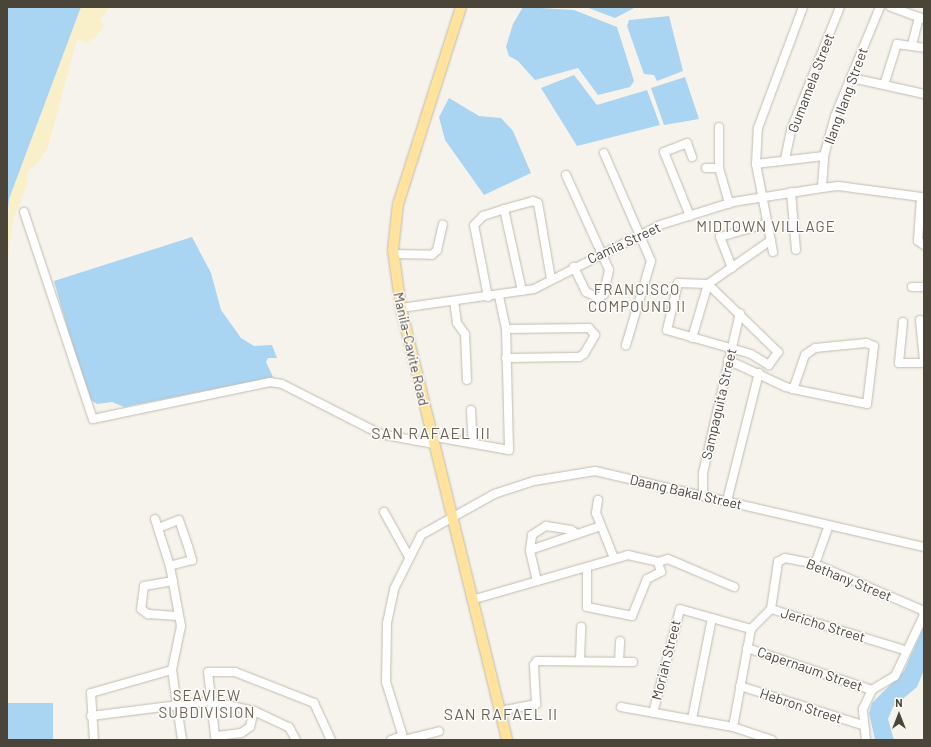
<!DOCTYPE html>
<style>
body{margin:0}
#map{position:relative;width:931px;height:747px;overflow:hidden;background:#f6f3ec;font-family:Barlow,sans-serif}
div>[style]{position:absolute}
.sand>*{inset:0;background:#f9efc9}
.water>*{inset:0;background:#a9d4f2;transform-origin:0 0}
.roads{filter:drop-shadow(0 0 1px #c2bbae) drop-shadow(0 0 1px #c2bbae)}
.minor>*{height:8px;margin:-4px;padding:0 4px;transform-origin:4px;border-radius:4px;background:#fff}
.major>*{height:10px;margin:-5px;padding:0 5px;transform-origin:5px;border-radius:5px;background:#ffe39c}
span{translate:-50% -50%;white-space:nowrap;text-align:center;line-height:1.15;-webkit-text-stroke:3px #fff;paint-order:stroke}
.street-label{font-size:14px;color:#4b4439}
.neighbourhood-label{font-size:15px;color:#6e6250;letter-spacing:1px}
.quarter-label{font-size:16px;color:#6e6250;letter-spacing:1px}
.frame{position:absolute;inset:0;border:8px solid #4b4439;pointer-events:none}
.north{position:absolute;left:879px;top:695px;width:40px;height:40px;-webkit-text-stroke:3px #fff;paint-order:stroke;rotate:0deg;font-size:11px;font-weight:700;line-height:16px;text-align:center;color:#4b4439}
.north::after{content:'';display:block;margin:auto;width:14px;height:18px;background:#4b4439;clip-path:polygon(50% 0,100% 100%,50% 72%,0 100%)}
</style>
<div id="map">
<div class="sand">
<i style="clip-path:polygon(81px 7px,110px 7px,100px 19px,104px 26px,96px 36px,87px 43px,77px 39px,48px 147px,38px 163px,29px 169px,26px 179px,28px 183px,13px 220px,7px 266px,9px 199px)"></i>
</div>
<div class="water">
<i style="clip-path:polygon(7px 7px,81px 7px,9px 199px,7px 217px)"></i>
<i style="clip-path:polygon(523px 7px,574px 10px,617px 27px,634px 81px,630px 87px,598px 95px,578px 68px,535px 80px,518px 61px,509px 56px,506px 47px,513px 24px)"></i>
<i style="clip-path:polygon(586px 7px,636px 7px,615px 18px)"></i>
<i style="clip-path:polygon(669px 16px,683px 71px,657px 81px,654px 75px,644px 74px,627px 26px,629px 20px)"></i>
<i style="clip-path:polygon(574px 75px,597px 105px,647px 90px,660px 125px,577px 146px,541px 88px)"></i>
<i style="clip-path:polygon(685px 77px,699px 119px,664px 125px,651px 88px)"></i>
<i style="clip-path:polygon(449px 98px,479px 116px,501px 118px,513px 131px,531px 173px,484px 195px,445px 140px,439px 117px)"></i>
<i style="clip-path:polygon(192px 237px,211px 273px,221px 310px,241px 338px,254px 346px,272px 345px,277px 358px,268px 358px,266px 362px,273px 377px,124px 407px,112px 402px,97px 404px,91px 400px,71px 341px,54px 281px)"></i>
<i style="clip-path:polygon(924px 626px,924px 670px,917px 687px,893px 707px,888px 719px,894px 740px,875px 740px,869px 713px,872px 703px,904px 671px)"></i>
<i style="left:7px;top:703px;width:46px;height:37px"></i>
</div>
<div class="roads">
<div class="minor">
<i style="left:891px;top:7px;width:35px;rotate:20deg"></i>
<i style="left:912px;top:45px;width:29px;rotate:-76deg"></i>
<i style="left:852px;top:78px;width:74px;rotate:12.5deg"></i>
<i style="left:884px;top:85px;width:43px;rotate:-72.4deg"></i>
<i style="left:897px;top:44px;width:27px;rotate:8deg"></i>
<i style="left:719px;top:127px;width:41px;rotate:90deg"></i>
<i style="left:719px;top:168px;width:37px;rotate:74deg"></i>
<i style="left:604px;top:153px;width:118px;rotate:66.5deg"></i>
<i style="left:651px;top:261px;width:88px;rotate:106.6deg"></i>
<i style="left:785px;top:159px;width:30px;rotate:-78deg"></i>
<i style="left:791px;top:130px;width:132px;rotate:-68.3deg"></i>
<i style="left:756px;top:164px;width:68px;rotate:-6.7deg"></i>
<i style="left:706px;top:168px;width:13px"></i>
<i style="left:566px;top:175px;width:104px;rotate:65.6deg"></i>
<i style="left:609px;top:270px;width:25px;rotate:102deg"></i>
<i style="left:604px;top:294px;width:6px;rotate:141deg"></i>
<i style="left:599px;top:298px;width:14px;rotate:-155deg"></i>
<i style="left:586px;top:292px;width:28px;rotate:-116deg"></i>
<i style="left:822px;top:188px;width:32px;rotate:-86deg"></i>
<i style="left:824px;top:156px;width:41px;rotate:-74.6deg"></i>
<i style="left:835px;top:116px;width:118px;rotate:-67.6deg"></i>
<i style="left:791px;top:192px;width:58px;rotate:85.1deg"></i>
<i style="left:504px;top:209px;width:84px;rotate:77.6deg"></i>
<i style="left:24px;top:212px;width:218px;rotate:71.6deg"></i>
<i style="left:93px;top:419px;width:181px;rotate:-11.8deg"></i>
<i style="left:270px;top:382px;width:12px;rotate:9deg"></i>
<i style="left:282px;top:384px;width:110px;rotate:27deg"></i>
<i style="left:380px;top:434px;width:55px;rotate:10.5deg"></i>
<i style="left:690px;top:216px;width:69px;rotate:-112.1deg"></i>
<i style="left:664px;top:152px;width:25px;rotate:-21deg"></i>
<i style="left:687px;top:143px;width:15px;rotate:70deg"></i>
<i style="left:773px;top:252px;width:90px;rotate:-100.9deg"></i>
<i style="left:756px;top:164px;width:36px;rotate:-87deg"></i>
<i style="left:758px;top:128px;width:129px;rotate:-69.6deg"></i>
<i style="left:393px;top:254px;width:39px;rotate:1deg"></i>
<i style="left:432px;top:255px;width:7px;rotate:-45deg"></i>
<i style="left:437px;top:250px;width:26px;rotate:-77deg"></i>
<i style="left:732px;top:268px;width:33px;rotate:-111deg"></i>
<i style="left:720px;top:237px;width:50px;rotate:-16.3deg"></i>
<i style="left:678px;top:283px;width:30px;rotate:2deg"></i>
<i style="left:708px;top:284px;width:98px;rotate:44.2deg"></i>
<i style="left:778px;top:352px;width:16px;rotate:125deg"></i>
<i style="left:769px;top:365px;width:21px;rotate:-149deg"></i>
<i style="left:751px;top:354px;width:87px;rotate:-164.1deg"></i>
<i style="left:667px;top:330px;width:48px;rotate:-76.8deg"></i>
<i style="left:708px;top:284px;width:77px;rotate:-34.9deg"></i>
<i style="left:912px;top:287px;width:12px"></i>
<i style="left:488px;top:297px;width:73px;rotate:-101deg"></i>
<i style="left:474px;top:225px;width:13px;rotate:-45deg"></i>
<i style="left:483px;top:216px;width:22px;rotate:-18deg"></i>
<i style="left:504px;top:209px;width:30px;rotate:-15deg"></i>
<i style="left:533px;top:201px;width:5px;rotate:22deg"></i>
<i style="left:538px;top:203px;width:77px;rotate:80.3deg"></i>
<i style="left:454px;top:301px;width:22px;rotate:82deg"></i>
<i style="left:457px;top:323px;width:14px;rotate:54deg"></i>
<i style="left:465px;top:334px;width:46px;rotate:87.5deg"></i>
<i style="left:401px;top:308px;width:134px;rotate:-8.1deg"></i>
<i style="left:534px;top:289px;width:141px;rotate:-26.9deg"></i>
<i style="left:660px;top:225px;width:77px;rotate:-17.5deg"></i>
<i style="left:733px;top:202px;width:90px;rotate:-8.9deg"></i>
<i style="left:822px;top:188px;width:16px;rotate:-7deg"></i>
<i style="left:838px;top:186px;width:84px;rotate:7.5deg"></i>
<i style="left:921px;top:197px;width:44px;rotate:93.9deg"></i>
<i style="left:918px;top:241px;width:7px;rotate:34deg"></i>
<i style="left:920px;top:320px;width:41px;rotate:84.4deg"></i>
<i style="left:903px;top:322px;width:41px;rotate:95.6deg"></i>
<i style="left:899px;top:363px;width:25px"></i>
<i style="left:692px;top:338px;width:56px;rotate:-73.5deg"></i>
<i style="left:506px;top:358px;width:73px;rotate:-0.8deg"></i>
<i style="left:579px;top:357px;width:6px;rotate:-31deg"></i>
<i style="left:584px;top:354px;width:22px;rotate:-60deg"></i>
<i style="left:595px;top:335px;width:9px;rotate:-131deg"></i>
<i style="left:589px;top:328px;width:83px;rotate:179.3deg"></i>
<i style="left:728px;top:360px;width:64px;rotate:25deg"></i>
<i style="left:786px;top:387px;width:7px;rotate:16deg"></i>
<i style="left:793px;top:389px;width:60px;rotate:11.5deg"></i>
<i style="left:852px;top:401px;width:15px;rotate:11deg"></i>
<i style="left:867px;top:404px;width:58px;rotate:-83.1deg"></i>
<i style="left:874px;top:346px;width:9px;rotate:-159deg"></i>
<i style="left:866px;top:343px;width:51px;rotate:174.4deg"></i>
<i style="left:815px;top:348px;width:12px;rotate:145deg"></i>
<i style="left:805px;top:355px;width:36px;rotate:109deg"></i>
<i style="left:471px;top:410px;width:33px;rotate:87deg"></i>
<i style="left:441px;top:438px;width:69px;rotate:10deg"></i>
<i style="left:509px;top:450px;width:121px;rotate:-91.4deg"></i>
<i style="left:506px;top:329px;width:34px;rotate:-102deg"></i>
<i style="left:703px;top:495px;width:22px;rotate:-90deg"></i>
<i style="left:703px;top:473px;width:164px;rotate:-77deg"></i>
<i style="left:598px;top:500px;width:13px;rotate:99deg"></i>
<i style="left:596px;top:513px;width:48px;rotate:68.2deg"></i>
<i style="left:727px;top:501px;width:132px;rotate:-76deg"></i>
<i style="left:384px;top:512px;width:51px;rotate:60.9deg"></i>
<i style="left:155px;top:519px;width:49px;rotate:72.3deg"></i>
<i style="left:170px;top:566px;width:61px;rotate:79.6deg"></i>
<i style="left:181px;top:626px;width:45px;rotate:101.6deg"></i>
<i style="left:172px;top:670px;width:71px;rotate:81.9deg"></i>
<i style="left:158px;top:528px;width:22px;rotate:-21deg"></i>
<i style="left:179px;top:520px;width:28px;rotate:71deg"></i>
<i style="left:188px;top:546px;width:15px;rotate:74deg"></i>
<i style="left:192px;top:560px;width:23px;rotate:165deg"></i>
<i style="left:530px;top:550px;width:75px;rotate:-18.7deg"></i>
<i style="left:815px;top:564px;width:41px;rotate:-70.3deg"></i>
<i style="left:587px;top:568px;width:39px;rotate:90deg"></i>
<i style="left:587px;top:607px;width:46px;rotate:11.3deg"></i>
<i style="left:632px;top:616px;width:40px;rotate:-68deg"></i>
<i style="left:647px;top:579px;width:16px;rotate:-27deg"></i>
<i style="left:661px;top:572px;width:10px;rotate:-107deg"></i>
<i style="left:173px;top:581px;width:29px;rotate:170deg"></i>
<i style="left:144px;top:586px;width:23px;rotate:97deg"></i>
<i style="left:141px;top:609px;width:9px;rotate:36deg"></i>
<i style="left:148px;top:614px;width:29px;rotate:4deg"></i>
<i style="left:537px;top:581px;width:32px;rotate:-103deg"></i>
<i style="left:530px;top:550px;width:15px;rotate:-82deg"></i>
<i style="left:532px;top:535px;width:17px;rotate:-33deg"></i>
<i style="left:546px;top:526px;width:25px;rotate:9deg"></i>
<i style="left:571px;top:530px;width:7px;rotate:34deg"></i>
<i style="left:475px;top:599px;width:159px;rotate:-16deg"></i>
<i style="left:628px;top:555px;width:31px;rotate:13deg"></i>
<i style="left:658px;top:562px;width:10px;rotate:-17deg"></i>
<i style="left:668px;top:559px;width:72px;rotate:23deg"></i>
<i style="left:771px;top:609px;width:48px;rotate:-81.5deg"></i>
<i style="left:778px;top:562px;width:8px;rotate:-30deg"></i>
<i style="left:785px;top:558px;width:31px;rotate:11deg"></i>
<i style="left:815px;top:564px;width:116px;rotate:23.3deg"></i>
<i style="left:922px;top:610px;width:5px;rotate:68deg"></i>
<i style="left:924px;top:615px;width:68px;rotate:115.4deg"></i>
<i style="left:895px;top:676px;width:27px;rotate:149deg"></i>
<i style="left:747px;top:648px;width:132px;rotate:18.6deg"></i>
<i style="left:580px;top:661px;width:34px;rotate:-88deg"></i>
<i style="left:619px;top:662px;width:21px;rotate:-87deg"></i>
<i style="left:740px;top:686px;width:128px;rotate:17.7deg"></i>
<i style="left:621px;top:707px;width:114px;rotate:10.1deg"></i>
<i style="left:733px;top:727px;width:41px;rotate:18.4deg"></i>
<i style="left:254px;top:711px;width:16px;rotate:104deg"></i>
<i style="left:250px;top:727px;width:11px;rotate:146deg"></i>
<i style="left:241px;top:733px;width:26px;rotate:173deg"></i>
<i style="left:215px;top:736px;width:64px;rotate:-96.2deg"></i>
<i style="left:208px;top:672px;width:27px"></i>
<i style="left:235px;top:672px;width:85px;rotate:21.4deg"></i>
<i style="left:314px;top:703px;width:41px;rotate:65.3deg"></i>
<i style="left:500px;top:711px;width:37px;rotate:-11deg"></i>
<i style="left:536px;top:704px;width:39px;rotate:-93deg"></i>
<i style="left:534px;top:665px;width:5px;rotate:-53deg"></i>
<i style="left:537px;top:661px;width:96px;rotate:0.6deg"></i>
<i style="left:653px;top:713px;width:107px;rotate:-75.4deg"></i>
<i style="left:680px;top:609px;width:74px;rotate:15.7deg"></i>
<i style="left:751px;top:629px;width:28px;rotate:-45deg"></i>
<i style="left:771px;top:609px;width:139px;rotate:17.1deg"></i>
<i style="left:91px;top:716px;width:120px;rotate:-7.2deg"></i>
<i style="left:210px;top:701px;width:45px;rotate:12.8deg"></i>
<i style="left:254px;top:711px;width:38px;rotate:25deg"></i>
<i style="left:289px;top:727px;width:15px;rotate:62deg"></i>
<i style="left:692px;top:719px;width:103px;rotate:-78.8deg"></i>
<i style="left:733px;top:727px;width:100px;rotate:-79.6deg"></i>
<i style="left:94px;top:740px;width:47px;rotate:-93.7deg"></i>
<i style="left:91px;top:693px;width:84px;rotate:-15.9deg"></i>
<i style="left:391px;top:740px;width:12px;rotate:-20deg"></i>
<i style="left:404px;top:740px;width:61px;rotate:-107.2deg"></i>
<i style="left:386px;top:682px;width:59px;rotate:-89deg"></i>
<i style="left:387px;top:623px;width:35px;rotate:-78deg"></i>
<i style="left:394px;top:589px;width:60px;rotate:-63.4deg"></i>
<i style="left:421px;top:535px;width:84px;rotate:-29.3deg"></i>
<i style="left:494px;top:494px;width:42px;rotate:-18deg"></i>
<i style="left:534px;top:481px;width:62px;rotate:-9.3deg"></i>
<i style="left:595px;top:471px;width:338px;rotate:13deg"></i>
<i style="left:404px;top:740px;width:36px;rotate:-14deg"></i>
<i style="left:866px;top:740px;width:31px;rotate:-96deg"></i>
<i style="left:863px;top:709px;width:21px;rotate:-65deg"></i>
</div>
<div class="major">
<i style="left:461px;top:7px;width:207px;rotate:107.7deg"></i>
<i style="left:398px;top:204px;width:46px;rotate:96.2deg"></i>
<i style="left:393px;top:250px;width:59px;rotate:82.1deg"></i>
<i style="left:401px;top:308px;width:445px;rotate:76.2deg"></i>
</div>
</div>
<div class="street-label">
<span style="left:811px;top:83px;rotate:-69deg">Gumamela Street</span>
<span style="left:846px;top:96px;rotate:-70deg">Ilang Ilang Street</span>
<span style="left:624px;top:243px;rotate:-25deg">Camia Street</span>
<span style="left:411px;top:349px;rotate:77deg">Manila-Cavite Road</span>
<span style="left:719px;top:404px;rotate:-77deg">Sampaguita Street</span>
<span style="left:686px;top:492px;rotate:13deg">Daang Bakal Street</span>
<span style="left:849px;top:580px;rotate:22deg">Bethany Street</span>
<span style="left:823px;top:625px;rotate:17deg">Jericho Street</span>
<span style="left:666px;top:660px;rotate:-76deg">Moriah Street</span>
<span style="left:810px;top:669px;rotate:19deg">Capernaum Street</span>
<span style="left:801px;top:706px;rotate:18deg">Hebron Street</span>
</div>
<div class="neighbourhood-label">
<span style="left:766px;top:227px">MIDTOWN VILLAGE</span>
<span style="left:637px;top:298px">FRANCISCO<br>COMPOUND II</span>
<span style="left:207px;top:704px">SEAVIEW<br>SUBDIVISION</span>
</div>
<div class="quarter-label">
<span style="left:431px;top:433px">SAN RAFAEL III</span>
<span style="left:501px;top:714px">SAN RAFAEL II</span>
</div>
<div class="frame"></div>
<div class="north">N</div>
</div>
